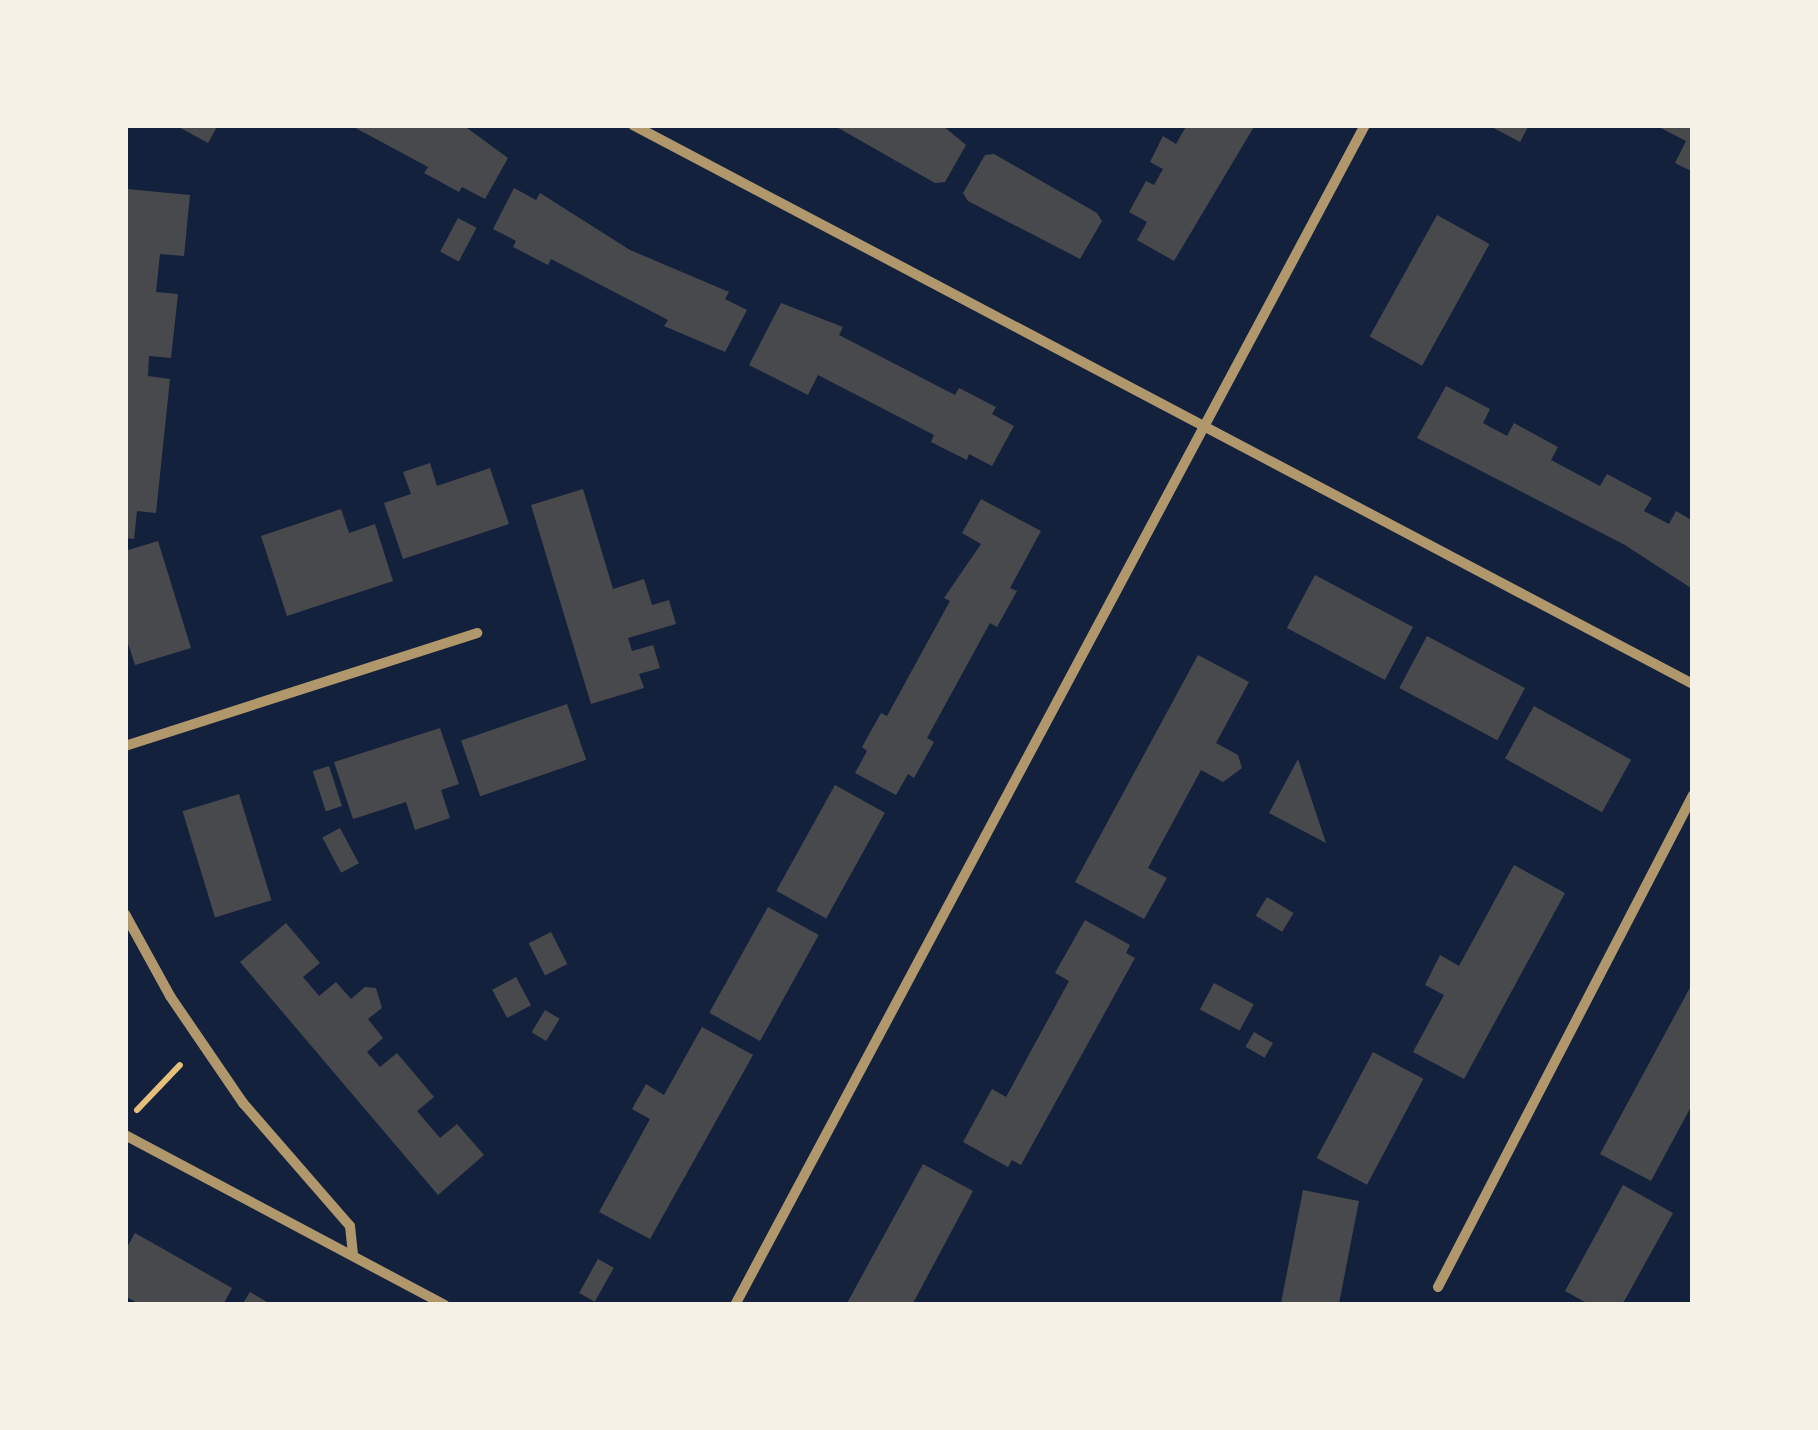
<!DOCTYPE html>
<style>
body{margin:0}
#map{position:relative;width:1818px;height:1430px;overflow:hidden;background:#14213d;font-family:"DM Sans",sans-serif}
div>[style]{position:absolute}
.building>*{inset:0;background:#48494c;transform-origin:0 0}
.path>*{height:6px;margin:-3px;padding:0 3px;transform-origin:3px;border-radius:3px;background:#e5c07b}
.minor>*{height:10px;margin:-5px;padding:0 5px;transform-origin:5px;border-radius:5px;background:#b1986c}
span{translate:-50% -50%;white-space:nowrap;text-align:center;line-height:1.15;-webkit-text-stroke:8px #f6f1e7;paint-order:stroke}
.frame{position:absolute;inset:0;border:128px solid #f6f1e7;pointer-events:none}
</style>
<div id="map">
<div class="building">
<i style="clip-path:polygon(175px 125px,218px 125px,208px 143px)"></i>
<i style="clip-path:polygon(350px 125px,463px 125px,508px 158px,485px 199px,462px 187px,459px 192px,424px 173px,428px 167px)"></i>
<i style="clip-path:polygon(833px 125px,942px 125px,966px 145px,945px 182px,935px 183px)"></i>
<i style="clip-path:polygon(1187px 125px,1255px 125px,1174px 261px,1137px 240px,1147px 222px,1129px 212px,1146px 181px,1154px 185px,1163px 169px,1150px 162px,1163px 136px,1176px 144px)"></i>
<i style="clip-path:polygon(1488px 125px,1529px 125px,1520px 142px)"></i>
<i style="clip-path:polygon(1655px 125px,1693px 125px,1693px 172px,1675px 163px,1686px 141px)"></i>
<i style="clip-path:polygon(994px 154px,1097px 213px,1102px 221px,1080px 259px,968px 201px,963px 193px,985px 155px)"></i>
<i style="clip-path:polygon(514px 188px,536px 200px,540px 193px,630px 250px,729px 292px,725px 299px,747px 310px,725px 352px,664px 326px,668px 320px,551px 259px,548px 265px,513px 247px,516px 241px,493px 229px)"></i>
<i style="clip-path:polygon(127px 189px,190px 195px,184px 256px,160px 254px,156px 292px,178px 294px,171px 358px,149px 356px,148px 376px,170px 379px,156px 513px,137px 511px,134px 539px,125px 538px)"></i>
<i style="left:1437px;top:215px;width:60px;height:139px;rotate:29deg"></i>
<i style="left:458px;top:218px;width:21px;height:38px;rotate:28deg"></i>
<i style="clip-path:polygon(781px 303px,843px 327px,839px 335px,955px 395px,959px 388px,996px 407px,992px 414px,1014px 426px,992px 466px,969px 454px,967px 460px,931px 442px,934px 435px,818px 375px,808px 395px,749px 365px)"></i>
<i style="clip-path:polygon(1446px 386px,1490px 409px,1483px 423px,1507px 436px,1514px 423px,1558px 447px,1551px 460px,1600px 486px,1607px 474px,1652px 498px,1644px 511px,1669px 524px,1676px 511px,1693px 521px,1691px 588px,1625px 545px,1417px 438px)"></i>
<i style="clip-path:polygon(430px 463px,437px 486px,490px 468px,509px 524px,403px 559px,384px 503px,411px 494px,403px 472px)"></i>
<i style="clip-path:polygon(583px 489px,613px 589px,644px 579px,652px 605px,669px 600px,676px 624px,628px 638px,632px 651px,653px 645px,660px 668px,639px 674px,644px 688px,591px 704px,531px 505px)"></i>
<i style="clip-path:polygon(981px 499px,1041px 531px,1010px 588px,1017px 591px,997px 627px,990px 623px,927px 738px,934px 742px,914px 778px,908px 774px,896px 795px,855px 773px,867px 751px,862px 747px,881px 713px,887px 716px,950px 601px,944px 598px,981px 544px,962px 533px)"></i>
<i style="clip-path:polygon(341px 509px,349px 533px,375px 524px,393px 581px,287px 616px,261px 536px)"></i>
<i style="clip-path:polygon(158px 541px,191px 648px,135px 665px,125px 634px,125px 551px)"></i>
<i style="left:1315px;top:575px;width:111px;height:60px;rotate:28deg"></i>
<i style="left:1427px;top:636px;width:111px;height:59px;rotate:28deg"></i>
<i style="clip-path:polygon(1198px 655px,1249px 682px,1216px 743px,1238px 755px,1242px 768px,1223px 782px,1201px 770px,1148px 868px,1167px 878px,1144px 919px,1075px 882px)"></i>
<i style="left:567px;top:704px;width:59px;height:112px;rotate:71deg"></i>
<i style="left:1534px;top:706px;width:111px;height:60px;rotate:29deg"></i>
<i style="clip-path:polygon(440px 728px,459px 784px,441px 790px,450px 818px,415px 830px,406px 802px,353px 819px,334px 762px)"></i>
<i style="clip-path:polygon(1298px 759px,1326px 843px,1269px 813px)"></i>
<i style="left:329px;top:766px;width:42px;height:17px;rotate:72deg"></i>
<i style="left:835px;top:785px;width:57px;height:121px;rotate:29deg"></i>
<i style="left:239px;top:794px;width:111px;height:59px;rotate:73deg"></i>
<i style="left:340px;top:828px;width:40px;height:20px;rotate:62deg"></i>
<i style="clip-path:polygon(1514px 865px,1565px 893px,1464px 1079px,1413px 1052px,1444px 995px,1425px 985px,1440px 955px,1459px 966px)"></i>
<i style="left:1267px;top:897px;width:31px;height:22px;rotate:31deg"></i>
<i style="left:768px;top:907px;width:58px;height:121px;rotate:29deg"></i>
<i style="clip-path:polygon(1085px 920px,1130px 945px,1126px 953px,1135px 958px,1021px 1165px,1012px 1160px,1008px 1167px,963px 1142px,992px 1089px,1006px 1097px,1069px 981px,1055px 973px)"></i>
<i style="clip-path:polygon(286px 923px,320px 963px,303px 977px,319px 996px,336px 982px,351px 999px,365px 987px,376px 988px,382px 1008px,368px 1019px,383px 1038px,367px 1052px,380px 1067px,397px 1053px,434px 1097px,417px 1111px,440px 1138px,457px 1124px,484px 1155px,438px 1195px,240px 962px)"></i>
<i style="left:551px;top:932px;width:36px;height:25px;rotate:63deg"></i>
<i style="left:516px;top:977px;width:32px;height:27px;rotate:62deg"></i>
<i style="clip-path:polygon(1693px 982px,1693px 1103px,1651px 1181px,1600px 1154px)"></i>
<i style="left:1214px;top:983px;width:45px;height:30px;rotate:28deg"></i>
<i style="left:545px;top:1010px;width:17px;height:26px;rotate:31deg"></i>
<i style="clip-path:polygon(702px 1027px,753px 1055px,650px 1239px,599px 1212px,650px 1119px,632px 1109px,646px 1084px,664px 1095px)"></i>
<i style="left:1254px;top:1032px;width:22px;height:17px;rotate:30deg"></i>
<i style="left:1373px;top:1052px;width:57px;height:120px;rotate:28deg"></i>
<i style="clip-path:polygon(923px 1164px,973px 1191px,912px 1305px,846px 1305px)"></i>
<i style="clip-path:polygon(1623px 1185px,1673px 1213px,1622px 1305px,1590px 1305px,1565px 1291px)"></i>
<i style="left:1303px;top:1190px;width:57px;height:117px;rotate:11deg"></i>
<i style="clip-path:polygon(135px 1233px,232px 1288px,223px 1305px,141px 1305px,125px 1296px,125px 1251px)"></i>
<i style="left:598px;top:1259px;width:18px;height:39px;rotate:29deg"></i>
<i style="clip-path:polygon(250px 1292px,272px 1305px,242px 1305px)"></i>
</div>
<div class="path">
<i style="left:137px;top:1110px;width:62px;rotate:-46.3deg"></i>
</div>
<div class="minor">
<i style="left:633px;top:125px;width:1198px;rotate:27.81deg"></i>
<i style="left:125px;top:746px;width:370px;rotate:-17.8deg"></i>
<i style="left:125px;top:914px;width:94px;rotate:61.2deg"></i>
<i style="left:170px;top:996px;width:130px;rotate:55.7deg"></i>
<i style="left:243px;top:1103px;width:163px;rotate:49deg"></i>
<i style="left:350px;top:1226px;width:28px;rotate:84deg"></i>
<i style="left:125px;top:1135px;width:362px;rotate:28deg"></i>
<i style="left:1438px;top:1287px;width:554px;rotate:-62.6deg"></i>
<i style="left:735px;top:1305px;width:1338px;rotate:-61.9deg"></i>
</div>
<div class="frame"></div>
</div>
